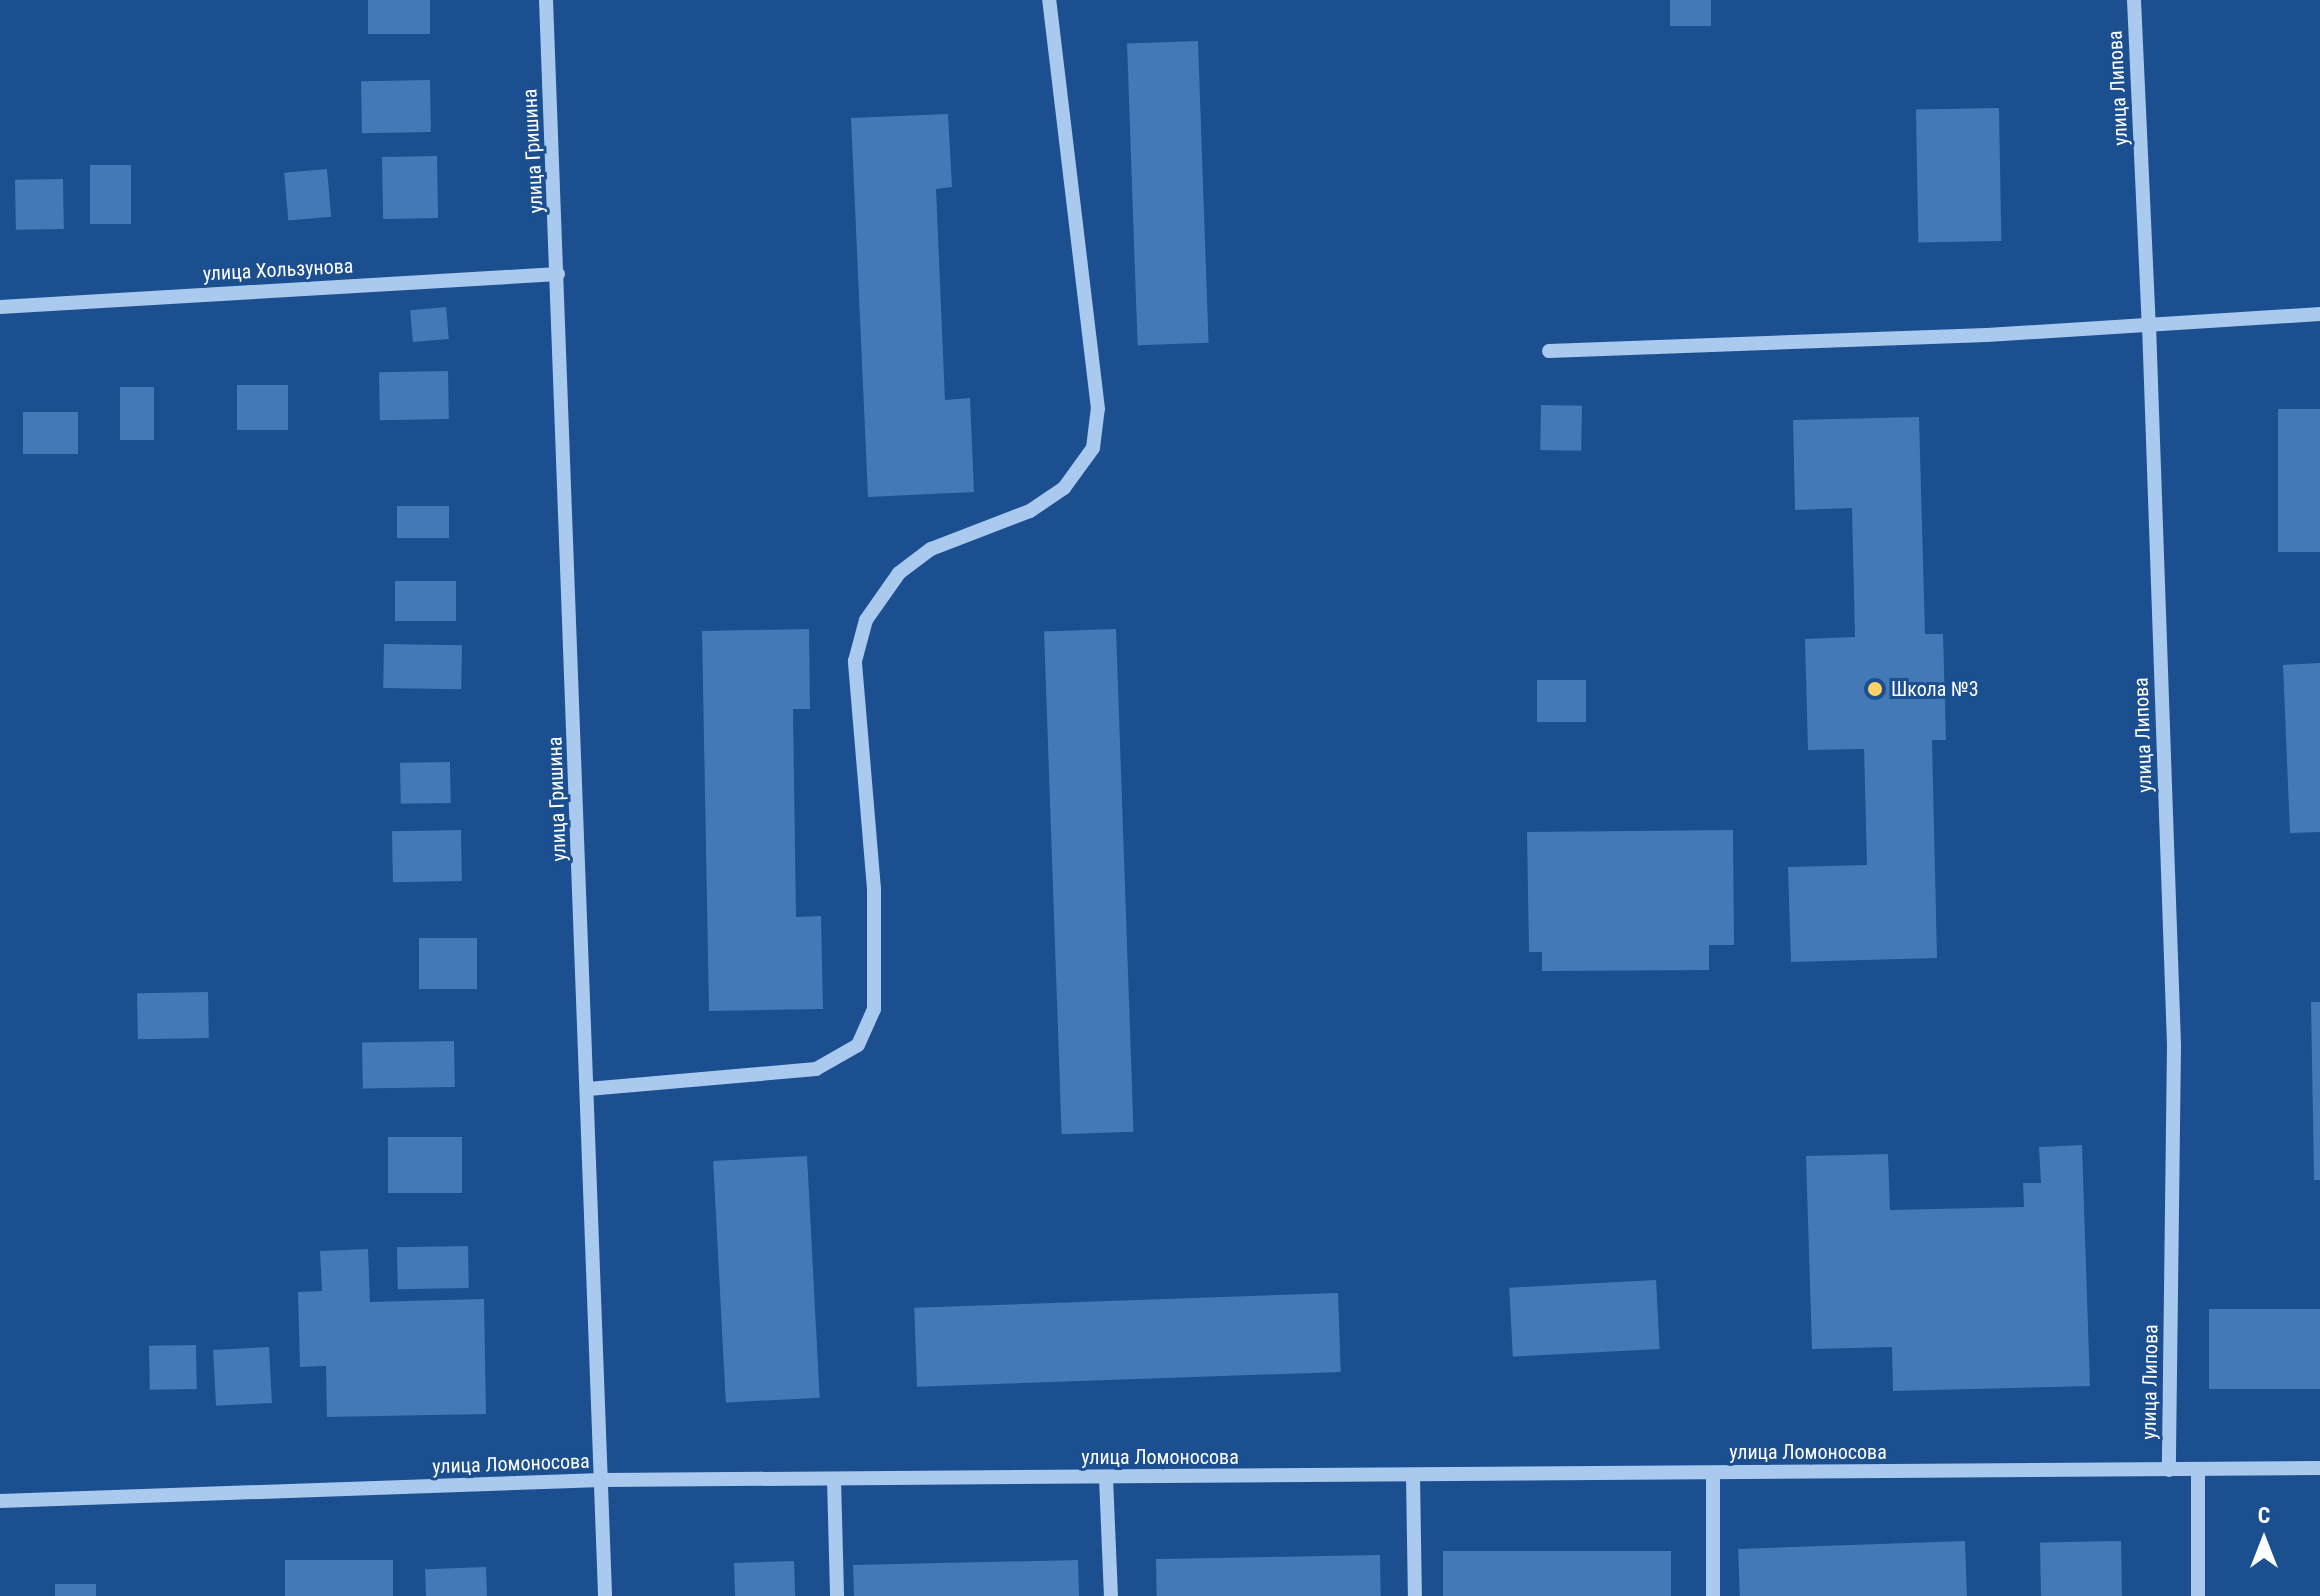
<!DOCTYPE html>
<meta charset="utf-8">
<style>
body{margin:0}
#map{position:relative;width:2320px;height:1596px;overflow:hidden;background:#1b4f8f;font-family:"Roboto Condensed",sans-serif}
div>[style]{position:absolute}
.building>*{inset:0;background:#4478b7;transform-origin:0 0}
.minor>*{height:14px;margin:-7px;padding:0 7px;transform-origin:7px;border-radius:7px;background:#a9c9ee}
.dots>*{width:22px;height:22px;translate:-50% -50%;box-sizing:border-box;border:4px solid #1b4f8f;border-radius:50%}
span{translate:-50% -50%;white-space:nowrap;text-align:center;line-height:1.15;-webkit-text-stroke:6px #1b4f8f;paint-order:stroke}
.street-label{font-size:20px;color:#fff}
.poi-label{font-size:20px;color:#fff}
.left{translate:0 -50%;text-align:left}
.north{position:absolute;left:2224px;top:1500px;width:80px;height:80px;-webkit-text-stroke:6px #1b4f8f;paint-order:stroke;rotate:0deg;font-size:22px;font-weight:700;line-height:32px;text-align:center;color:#fff}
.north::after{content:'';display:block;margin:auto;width:28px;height:36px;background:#fff;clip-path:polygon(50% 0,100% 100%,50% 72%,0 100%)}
</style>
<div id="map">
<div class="building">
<i style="left:368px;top:0;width:62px;height:34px"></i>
<i style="left:1670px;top:0;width:41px;height:26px"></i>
<i style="left:1198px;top:41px;width:302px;height:71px;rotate:88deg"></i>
<i style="left:430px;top:80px;width:52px;height:69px;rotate:89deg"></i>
<i style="left:1999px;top:108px;width:133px;height:83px;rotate:89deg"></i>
<i style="clip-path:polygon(948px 114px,952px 187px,936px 189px,945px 400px,970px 398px,974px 492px,868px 497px,851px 118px)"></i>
<i style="left:437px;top:156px;width:62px;height:55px;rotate:89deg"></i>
<i style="left:90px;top:165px;width:41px;height:59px"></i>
<i style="left:327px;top:169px;width:48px;height:43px;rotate:85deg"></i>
<i style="left:63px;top:179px;width:50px;height:48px;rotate:89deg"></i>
<i style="left:446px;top:307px;width:32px;height:36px;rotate:85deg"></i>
<i style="left:448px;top:371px;width:48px;height:69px;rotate:89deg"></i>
<i style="left:237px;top:385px;width:51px;height:45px"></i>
<i style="left:120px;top:387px;width:34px;height:53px"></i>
<i style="left:1541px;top:405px;width:41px;height:45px;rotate:1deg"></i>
<i style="left:2320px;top:409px;width:143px;height:42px;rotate:90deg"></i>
<i style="left:78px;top:412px;width:42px;height:55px;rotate:90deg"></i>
<i style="clip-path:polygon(1919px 417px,1925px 634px,1943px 634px,1946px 740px,1932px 740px,1937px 958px,1791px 962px,1788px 867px,1867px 865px,1864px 749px,1808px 750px,1805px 639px,1855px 637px,1852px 508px,1795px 510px,1793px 420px)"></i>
<i style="left:397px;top:506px;width:52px;height:32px"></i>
<i style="left:395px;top:581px;width:61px;height:40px"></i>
<i style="clip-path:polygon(809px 629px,810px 709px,793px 709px,796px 917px,821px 916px,823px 1009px,709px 1011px,702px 631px)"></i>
<i style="left:1116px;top:629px;width:503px;height:72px;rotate:88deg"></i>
<i style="left:384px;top:644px;width:78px;height:44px;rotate:1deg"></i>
<i style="clip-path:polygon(2320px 663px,2320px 832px,2290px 833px,2283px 665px)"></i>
<i style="left:1537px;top:680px;width:49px;height:42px"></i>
<i style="left:450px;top:762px;width:41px;height:50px;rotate:89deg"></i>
<i style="left:461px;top:830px;width:51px;height:69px;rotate:89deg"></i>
<i style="clip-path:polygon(1733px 830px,1734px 945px,1709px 945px,1709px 970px,1542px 971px,1542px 952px,1529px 952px,1527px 832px)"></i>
<i style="left:477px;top:938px;width:51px;height:58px;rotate:90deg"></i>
<i style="left:208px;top:992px;width:46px;height:71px;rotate:89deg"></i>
<i style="clip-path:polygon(2311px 1002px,2320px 1002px,2320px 1180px,2314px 1180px)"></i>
<i style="left:454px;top:1041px;width:46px;height:92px;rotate:89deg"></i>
<i style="left:462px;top:1137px;width:56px;height:74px;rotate:90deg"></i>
<i style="clip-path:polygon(2082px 1145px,2090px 1386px,1893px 1391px,1892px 1347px,1812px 1349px,1806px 1156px,1888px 1154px,1890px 1210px,2024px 1207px,2023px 1183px,2041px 1183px,2039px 1147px)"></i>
<i style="left:807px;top:1156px;width:242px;height:94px;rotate:87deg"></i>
<i style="left:468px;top:1246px;width:42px;height:71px;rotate:89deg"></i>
<i style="clip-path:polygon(368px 1249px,370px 1302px,484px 1299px,486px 1414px,327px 1417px,326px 1366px,300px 1367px,298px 1292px,322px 1291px,320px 1251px)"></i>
<i style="left:1656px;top:1280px;width:69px;height:147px;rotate:87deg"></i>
<i style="left:1338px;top:1293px;width:79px;height:424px;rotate:88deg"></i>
<i style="left:2320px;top:1309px;width:80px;height:111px;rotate:90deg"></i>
<i style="left:196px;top:1345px;width:44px;height:47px;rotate:89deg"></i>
<i style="left:269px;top:1347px;width:56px;height:56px;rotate:87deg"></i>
<i style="left:1965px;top:1541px;width:55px;height:227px;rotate:88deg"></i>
<i style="left:2121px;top:1541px;width:55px;height:81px;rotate:89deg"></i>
<i style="left:1671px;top:1551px;width:45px;height:228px;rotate:90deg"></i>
<i style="left:1380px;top:1555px;width:41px;height:224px;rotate:89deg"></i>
<i style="left:393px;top:1560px;width:36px;height:108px;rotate:90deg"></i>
<i style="clip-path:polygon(1078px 1560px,1079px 1596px,854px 1596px,853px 1565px)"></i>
<i style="left:794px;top:1561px;width:35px;height:60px;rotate:88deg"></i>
<i style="left:486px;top:1567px;width:29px;height:61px;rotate:88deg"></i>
<i style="left:96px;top:1584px;width:12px;height:41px;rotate:90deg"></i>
</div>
<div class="minor">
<i style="left:546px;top:0;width:1597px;rotate:87.88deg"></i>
<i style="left:2134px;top:0;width:325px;rotate:87.4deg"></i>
<i style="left:2149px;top:325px;width:720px;rotate:88.01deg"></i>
<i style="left:2174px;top:1045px;width:425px;rotate:90.7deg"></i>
<i style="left:0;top:307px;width:559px;rotate:-3.38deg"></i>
<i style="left:1549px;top:351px;width:438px;rotate:-2.1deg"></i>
<i style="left:1987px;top:335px;width:334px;rotate:-3.6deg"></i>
<i style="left:588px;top:1089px;width:229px;rotate:-5deg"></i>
<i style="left:816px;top:1069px;width:48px;rotate:-29.7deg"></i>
<i style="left:858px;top:1045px;width:39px;rotate:-66deg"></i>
<i style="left:874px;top:1009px;width:120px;rotate:-90deg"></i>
<i style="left:874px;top:889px;width:229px;rotate:-94.8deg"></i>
<i style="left:855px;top:661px;width:42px;rotate:-75deg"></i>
<i style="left:866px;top:620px;width:57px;rotate:-54.9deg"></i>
<i style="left:899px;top:573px;width:40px;rotate:-37deg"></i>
<i style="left:931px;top:549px;width:106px;rotate:-21deg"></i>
<i style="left:1030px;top:511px;width:41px;rotate:-34.1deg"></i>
<i style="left:1064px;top:488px;width:49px;rotate:-54.1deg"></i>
<i style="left:1093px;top:448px;width:39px;rotate:-83deg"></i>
<i style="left:1098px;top:409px;width:412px;rotate:-96.8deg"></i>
<i style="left:2198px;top:1469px;width:127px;rotate:90deg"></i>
<i style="left:1713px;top:1473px;width:123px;rotate:90deg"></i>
<i style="left:1413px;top:1475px;width:121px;rotate:89.1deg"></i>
<i style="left:1106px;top:1478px;width:118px;rotate:87.6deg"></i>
<i style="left:834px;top:1479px;width:117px;rotate:88.5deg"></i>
<i style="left:0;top:1501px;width:602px;rotate:-2deg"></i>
<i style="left:602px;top:1480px;width:1718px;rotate:-0.4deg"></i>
</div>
<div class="dots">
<i style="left:1875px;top:689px;background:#ffd166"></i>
</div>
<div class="street-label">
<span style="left:2118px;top:88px;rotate:-93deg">улица Липова</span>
<span style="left:533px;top:151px;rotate:-93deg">улица Гришина</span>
<span style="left:278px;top:270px;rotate:-3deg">улица Хользунова</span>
<span style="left:2143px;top:735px;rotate:-92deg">улица Липова</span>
<span style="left:557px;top:799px;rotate:-92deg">улица Гришина</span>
<span style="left:2150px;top:1382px;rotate:-89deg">улица Липова</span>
<span style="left:1808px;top:1452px">улица Ломоносова</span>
<span style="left:1160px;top:1457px">улица Ломоносова</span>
<span style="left:511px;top:1464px;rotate:-2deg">улица Ломоносова</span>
</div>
<div class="poi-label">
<span class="left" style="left:1891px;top:689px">Школа №3</span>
</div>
<div class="north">С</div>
</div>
